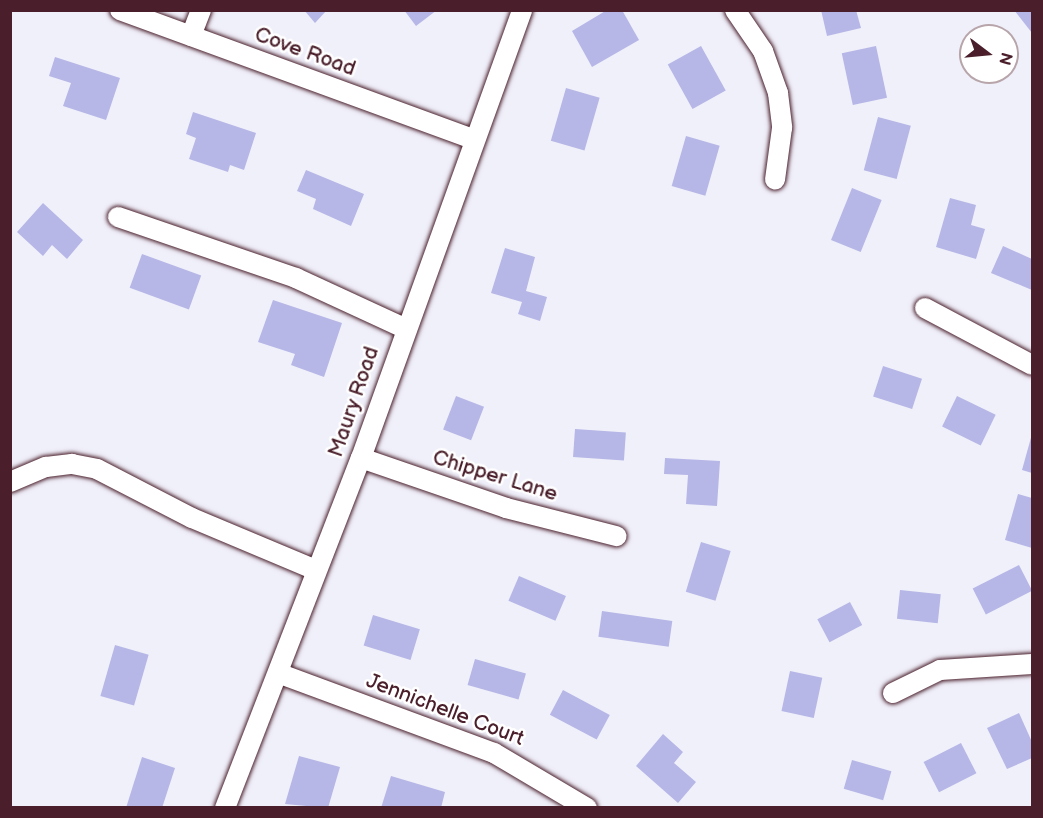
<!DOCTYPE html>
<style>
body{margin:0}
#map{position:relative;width:1043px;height:818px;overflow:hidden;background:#f0f0fa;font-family:"Balsamiq Sans",sans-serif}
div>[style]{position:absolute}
.building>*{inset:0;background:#b6b6e7;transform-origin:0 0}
.roads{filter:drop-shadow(0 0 2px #4a1f2b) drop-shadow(0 0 2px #4a1f2b)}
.minor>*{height:20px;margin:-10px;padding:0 10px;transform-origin:10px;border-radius:10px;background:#fff}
span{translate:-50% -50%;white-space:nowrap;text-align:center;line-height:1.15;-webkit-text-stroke:5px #fff;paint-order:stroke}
.street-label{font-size:21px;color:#4a1f2b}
.frame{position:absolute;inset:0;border:12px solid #4a1f2b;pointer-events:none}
.north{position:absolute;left:959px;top:24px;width:60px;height:60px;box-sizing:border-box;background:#fff;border:2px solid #b7a5aa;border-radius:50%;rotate:106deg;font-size:16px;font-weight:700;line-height:24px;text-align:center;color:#4a1f2b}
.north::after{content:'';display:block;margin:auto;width:21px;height:27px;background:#4a1f2b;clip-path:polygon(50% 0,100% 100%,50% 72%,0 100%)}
</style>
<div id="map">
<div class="building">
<i style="clip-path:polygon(304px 10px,327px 10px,315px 23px)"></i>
<i style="clip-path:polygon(404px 10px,437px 10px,416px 26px)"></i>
<i style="clip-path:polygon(607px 10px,622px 10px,639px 40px,592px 67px,572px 31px)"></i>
<i style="clip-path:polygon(821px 10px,856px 10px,861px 28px,827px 36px)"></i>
<i style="clip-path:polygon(1014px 10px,1032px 10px,1032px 33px)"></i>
<i style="left:701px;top:46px;width:51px;height:38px;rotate:61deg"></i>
<i style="left:876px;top:46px;width:53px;height:35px;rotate:78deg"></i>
<i style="clip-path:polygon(55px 57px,120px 78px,106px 120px,63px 106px,71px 83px,49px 76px)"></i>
<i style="left:566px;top:88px;width:35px;height:55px;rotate:16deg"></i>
<i style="clip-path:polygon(193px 112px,256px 133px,244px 170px,230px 165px,228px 172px,189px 159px,196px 138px,186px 134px)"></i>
<i style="left:878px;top:117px;width:34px;height:55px;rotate:15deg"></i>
<i style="left:686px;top:136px;width:35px;height:52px;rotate:16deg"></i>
<i style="clip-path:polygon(306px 170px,364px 194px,351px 226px,313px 209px,316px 199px,297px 191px)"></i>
<i style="left:852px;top:188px;width:32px;height:56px;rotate:22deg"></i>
<i style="clip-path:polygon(950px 198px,976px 205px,971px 225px,985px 229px,976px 259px,936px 247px)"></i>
<i style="clip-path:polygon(43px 203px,83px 240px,67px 259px,52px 245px,43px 256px,17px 232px)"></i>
<i style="clip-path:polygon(1003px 246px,1032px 259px,1032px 290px,991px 273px)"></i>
<i style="clip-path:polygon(505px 248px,535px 257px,526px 291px,547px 297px,540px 321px,518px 314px,522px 302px,491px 293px)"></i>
<i style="left:142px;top:254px;width:63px;height:36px;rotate:20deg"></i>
<i style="clip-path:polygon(273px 300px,342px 323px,324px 377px,291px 365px,295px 354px,258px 342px)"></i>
<i style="left:883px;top:366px;width:41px;height:32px;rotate:18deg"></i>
<i style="left:456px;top:396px;width:30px;height:36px;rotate:21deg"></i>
<i style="left:957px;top:396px;width:43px;height:34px;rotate:26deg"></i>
<i style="left:575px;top:429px;width:51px;height:28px;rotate:4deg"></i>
<i style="clip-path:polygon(1032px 434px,1032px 473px,1022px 470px)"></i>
<i style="clip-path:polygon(665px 458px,720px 461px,717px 506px,686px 504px,688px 475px,664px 474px)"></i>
<i style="clip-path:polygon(1018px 494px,1032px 498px,1032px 548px,1005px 540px)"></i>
<i style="left:701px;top:542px;width:31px;height:52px;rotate:17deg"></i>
<i style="left:1019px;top:565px;width:29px;height:52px;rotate:63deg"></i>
<i style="left:519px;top:576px;width:51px;height:27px;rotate:23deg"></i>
<i style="left:900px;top:590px;width:41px;height:29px;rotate:6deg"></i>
<i style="left:850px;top:602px;width:26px;height:37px;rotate:62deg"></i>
<i style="left:602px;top:611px;width:71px;height:26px;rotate:8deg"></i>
<i style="left:373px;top:615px;width:49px;height:32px;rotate:17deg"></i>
<i style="left:115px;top:645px;width:35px;height:53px;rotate:16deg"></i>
<i style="left:475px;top:659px;width:53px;height:27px;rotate:16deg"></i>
<i style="left:790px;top:671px;width:33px;height:41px;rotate:12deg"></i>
<i style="left:563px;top:690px;width:53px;height:28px;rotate:28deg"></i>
<i style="clip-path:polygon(1019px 713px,1032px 742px,1032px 758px,1007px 769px,987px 728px)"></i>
<i style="clip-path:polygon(663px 734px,683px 752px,674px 763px,696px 782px,678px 803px,636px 766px)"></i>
<i style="left:961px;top:743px;width:34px;height:42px;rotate:63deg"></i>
<i style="clip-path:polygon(299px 756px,340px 767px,328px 808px,285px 804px)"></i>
<i style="clip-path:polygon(142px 757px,175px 768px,162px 808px,126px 808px)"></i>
<i style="left:852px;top:760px;width:41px;height:30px;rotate:16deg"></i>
<i style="clip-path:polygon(391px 776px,445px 792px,441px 808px,381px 808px)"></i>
</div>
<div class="roads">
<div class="minor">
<i style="left:120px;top:10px;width:376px;rotate:20.1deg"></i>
<i style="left:735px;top:10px;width:50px;rotate:55.7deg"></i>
<i style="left:763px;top:51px;width:45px;rotate:70.3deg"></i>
<i style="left:778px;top:93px;width:35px;rotate:83deg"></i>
<i style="left:782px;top:128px;width:52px;rotate:97.7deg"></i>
<i style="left:191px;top:36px;width:28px;rotate:-69deg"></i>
<i style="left:118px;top:217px;width:188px;rotate:18.9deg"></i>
<i style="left:296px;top:278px;width:119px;rotate:24.8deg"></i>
<i style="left:925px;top:308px;width:121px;rotate:28deg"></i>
<i style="left:361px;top:458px;width:153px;rotate:19deg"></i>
<i style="left:506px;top:508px;width:114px;rotate:14.3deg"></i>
<i style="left:10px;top:482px;width:39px;rotate:-23deg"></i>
<i style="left:46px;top:467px;width:26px;rotate:-7deg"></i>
<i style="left:72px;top:464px;width:25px;rotate:11deg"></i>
<i style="left:97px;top:469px;width:107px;rotate:27.3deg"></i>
<i style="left:192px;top:518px;width:134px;rotate:22.8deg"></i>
<i style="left:278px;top:673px;width:230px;rotate:20.3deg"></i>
<i style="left:494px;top:753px;width:108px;rotate:30.6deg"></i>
<i style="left:893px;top:693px;width:52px;rotate:-26.1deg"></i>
<i style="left:940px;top:670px;width:92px;rotate:-3.7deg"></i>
<i style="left:225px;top:808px;width:375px;rotate:-68.8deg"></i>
<i style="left:361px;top:458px;width:476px;rotate:-70.2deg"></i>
</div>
</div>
<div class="street-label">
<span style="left:305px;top:52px;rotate:20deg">Cove Road</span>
<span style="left:354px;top:402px;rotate:-71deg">Maury Road</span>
<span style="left:495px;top:476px;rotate:17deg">Chipper Lane</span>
<span style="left:445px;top:710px;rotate:21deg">Jennichelle Court</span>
</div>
<div class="frame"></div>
<div class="north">N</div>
</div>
